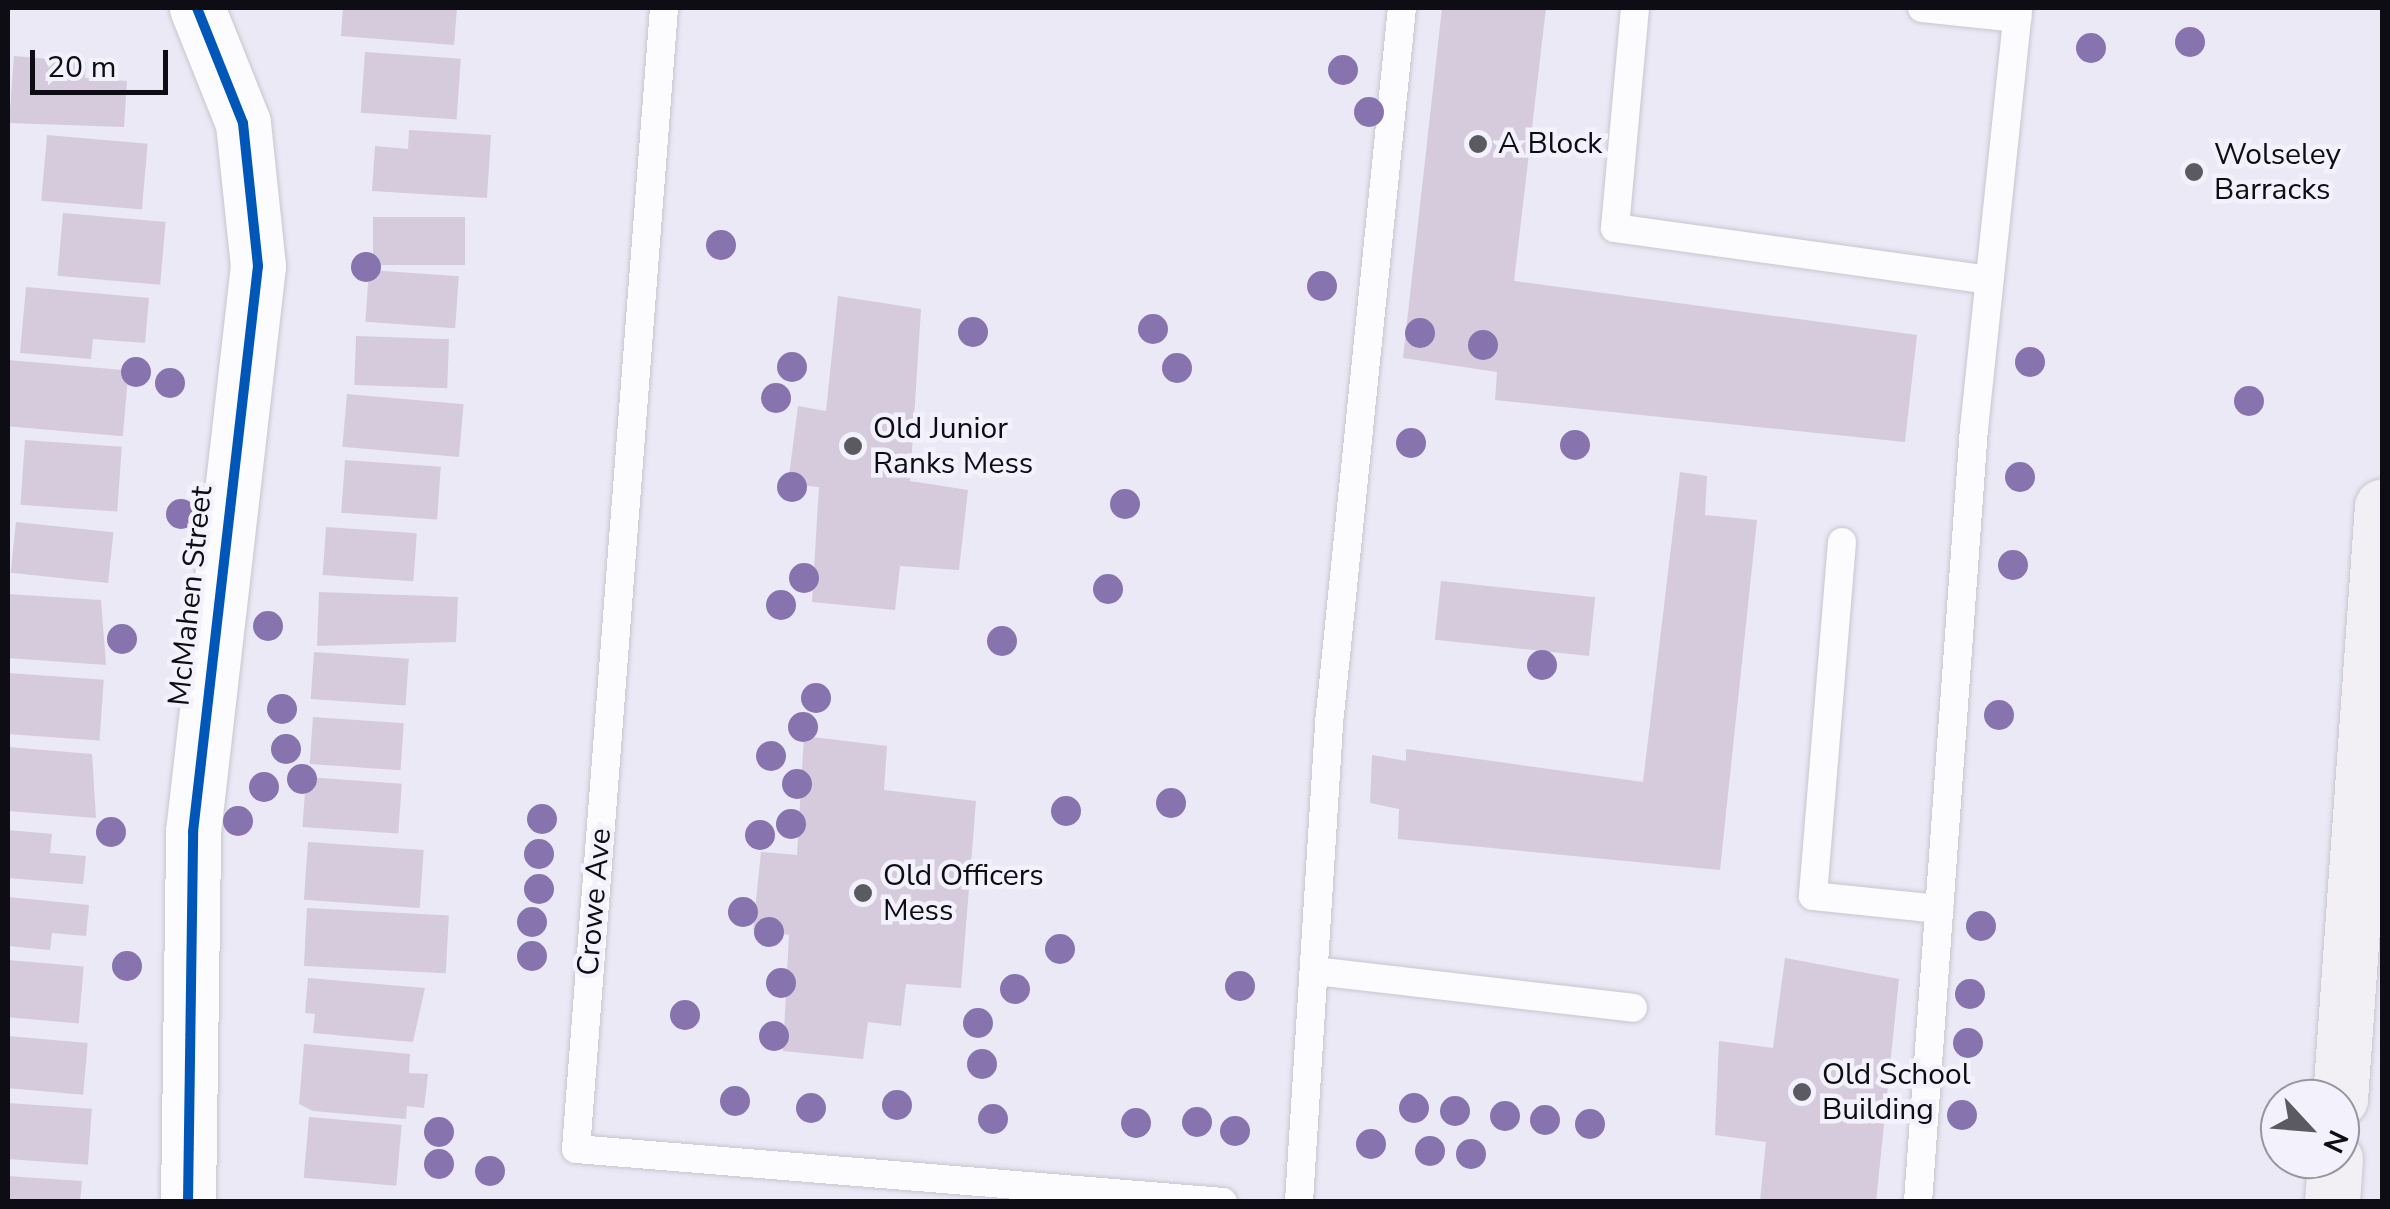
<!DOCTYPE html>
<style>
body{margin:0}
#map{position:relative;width:2390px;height:1209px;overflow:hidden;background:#eae9f5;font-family:"Nunito Sans",sans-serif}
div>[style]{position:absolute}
.building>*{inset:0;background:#d6cadd;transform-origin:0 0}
.roads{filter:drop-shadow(0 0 2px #c7c6cf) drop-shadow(0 0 2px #c7c6cf)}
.service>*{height:28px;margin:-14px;padding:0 14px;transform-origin:14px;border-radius:14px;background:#fcfcfe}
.minor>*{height:55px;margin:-27.5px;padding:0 27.5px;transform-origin:27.5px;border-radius:27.5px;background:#fcfcfe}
.secondary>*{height:55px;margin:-27.5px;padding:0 27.5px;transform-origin:27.5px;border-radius:27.5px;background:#f2f0f4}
.cycleway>*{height:10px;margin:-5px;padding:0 5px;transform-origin:5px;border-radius:5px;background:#0057b8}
.trees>*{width:30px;height:30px;margin:-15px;border-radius:50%;background:#8773ad}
.dots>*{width:28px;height:28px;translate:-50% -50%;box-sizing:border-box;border:5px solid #f3f2fc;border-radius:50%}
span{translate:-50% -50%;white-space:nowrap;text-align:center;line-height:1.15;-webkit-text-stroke:9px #f3f2fc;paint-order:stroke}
.poi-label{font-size:30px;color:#0e0d15}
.left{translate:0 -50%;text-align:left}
.street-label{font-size:30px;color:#0e0d15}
.frame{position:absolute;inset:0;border:10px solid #0e0d15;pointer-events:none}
.north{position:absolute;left:2260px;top:1079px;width:100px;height:100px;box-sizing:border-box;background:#f3f2fc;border:2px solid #9796a0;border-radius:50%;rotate:116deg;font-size:28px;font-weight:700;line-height:40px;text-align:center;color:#0e0d15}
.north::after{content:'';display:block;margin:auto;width:35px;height:45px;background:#5b5a63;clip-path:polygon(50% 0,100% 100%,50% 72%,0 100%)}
.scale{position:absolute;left:30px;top:50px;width:138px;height:45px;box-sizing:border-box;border:5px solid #0e0d15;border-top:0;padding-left:12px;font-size:30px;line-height:35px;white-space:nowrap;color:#0e0d15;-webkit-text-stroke:8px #f3f2fc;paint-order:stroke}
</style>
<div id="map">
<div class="building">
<i style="clip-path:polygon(343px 8px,457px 8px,454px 45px,341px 36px)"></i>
<i style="clip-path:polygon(1442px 8px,1546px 8px,1514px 281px,1917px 335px,1905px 442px,1495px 400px,1497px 372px,1403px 358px)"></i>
<i style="left:365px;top:52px;width:96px;height:61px;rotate:4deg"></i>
<i style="clip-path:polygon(14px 56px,86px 62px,85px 78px,127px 81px,124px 127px,9px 123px)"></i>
<i style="clip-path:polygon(409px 130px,491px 135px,487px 198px,372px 191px,375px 146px,408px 149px)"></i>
<i style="left:47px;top:135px;width:101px;height:66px;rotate:5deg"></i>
<i style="left:63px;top:213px;width:103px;height:63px;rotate:5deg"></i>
<i style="left:373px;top:217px;width:92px;height:48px"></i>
<i style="left:369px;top:270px;width:90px;height:52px;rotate:4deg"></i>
<i style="clip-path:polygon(26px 287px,149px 298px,145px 343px,93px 339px,91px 359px,20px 353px)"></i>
<i style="clip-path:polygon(838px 296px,921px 309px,910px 481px,968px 490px,959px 570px,900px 566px,895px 610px,812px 602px,819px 487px,788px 484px,798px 406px,826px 411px)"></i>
<i style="left:356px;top:336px;width:93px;height:49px;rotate:2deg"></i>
<i style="left:8px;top:360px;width:121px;height:66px;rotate:5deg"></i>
<i style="left:347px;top:394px;width:117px;height:53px;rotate:5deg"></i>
<i style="left:25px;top:440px;width:97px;height:65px;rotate:4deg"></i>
<i style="left:345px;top:460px;width:96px;height:53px;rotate:4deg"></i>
<i style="clip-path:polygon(1680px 472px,1707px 476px,1705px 515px,1757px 520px,1720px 870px,1398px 839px,1399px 809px,1370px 803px,1372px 755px,1406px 761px,1406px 749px,1643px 782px)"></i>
<i style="left:16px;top:522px;width:98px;height:51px;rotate:6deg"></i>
<i style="left:326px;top:527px;width:91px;height:48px;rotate:4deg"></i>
<i style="left:1441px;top:581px;width:155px;height:59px;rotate:6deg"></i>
<i style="clip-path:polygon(319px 592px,458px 597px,456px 642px,317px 646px)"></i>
<i style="clip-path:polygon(8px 594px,101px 600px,106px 665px,8px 658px)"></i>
<i style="left:314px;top:652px;width:95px;height:47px;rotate:4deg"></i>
<i style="left:8px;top:673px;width:96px;height:61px;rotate:4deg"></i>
<i style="left:313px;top:717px;width:91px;height:47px;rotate:4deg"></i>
<i style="clip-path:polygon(804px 736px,887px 746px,884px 790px,976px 801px,961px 988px,906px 984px,901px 1026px,868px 1022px,863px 1059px,783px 1051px,789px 935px,753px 930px,761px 852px,797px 855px)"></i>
<i style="clip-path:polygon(8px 747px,92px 754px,96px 818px,8px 811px)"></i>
<i style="left:306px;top:777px;width:96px;height:50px;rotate:4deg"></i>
<i style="clip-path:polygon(8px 830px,52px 834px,50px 853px,86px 856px,83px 884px,8px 878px)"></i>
<i style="left:308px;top:842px;width:116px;height:58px;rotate:4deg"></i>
<i style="clip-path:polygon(8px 897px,89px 905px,86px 936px,52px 933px,50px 950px,8px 946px)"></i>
<i style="left:307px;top:908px;width:142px;height:58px;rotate:3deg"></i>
<i style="clip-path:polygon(1785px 958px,1899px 979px,1876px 1202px,1760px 1201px,1766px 1142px,1715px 1135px,1719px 1041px,1773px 1048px)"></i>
<i style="left:8px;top:960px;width:76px;height:57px;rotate:5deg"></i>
<i style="clip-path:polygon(308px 978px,425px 988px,413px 1042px,313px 1033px,315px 1014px,305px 1013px)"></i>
<i style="left:8px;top:1036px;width:80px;height:52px;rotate:5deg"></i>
<i style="clip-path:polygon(304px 1044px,410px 1054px,409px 1073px,428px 1074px,424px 1108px,407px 1106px,406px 1119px,313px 1111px,299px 1104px)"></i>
<i style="left:8px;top:1103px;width:84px;height:56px;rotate:4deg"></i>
<i style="left:309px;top:1117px;width:93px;height:61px;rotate:5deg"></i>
<i style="clip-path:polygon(8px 1176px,82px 1181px,80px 1202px,8px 1202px)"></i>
</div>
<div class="roads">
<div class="service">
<i style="left:664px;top:8px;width:1144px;rotate:94.41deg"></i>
<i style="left:576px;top:1149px;width:649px;rotate:4.68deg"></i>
<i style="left:1635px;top:8px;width:221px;rotate:95.2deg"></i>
<i style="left:1615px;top:228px;width:378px;rotate:7.9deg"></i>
<i style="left:1922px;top:8px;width:96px;rotate:6deg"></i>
<i style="left:1842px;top:542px;width:355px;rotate:94.7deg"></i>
<i style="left:1813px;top:896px;width:127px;rotate:5.9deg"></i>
<i style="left:1315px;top:971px;width:320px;rotate:6.6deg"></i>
<i style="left:1299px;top:1202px;width:489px;rotate:-86.4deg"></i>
<i style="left:1330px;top:714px;width:710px;rotate:-84.18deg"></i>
<i style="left:1918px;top:1202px;width:775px;rotate:-85.86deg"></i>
<i style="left:1974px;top:429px;width:423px;rotate:-84deg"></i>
</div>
<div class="minor">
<i style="left:188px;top:1202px;width:370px;rotate:-89.2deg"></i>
<i style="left:193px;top:832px;width:570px;rotate:-83.45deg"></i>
<i style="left:258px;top:266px;width:144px;rotate:-96deg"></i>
<i style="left:243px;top:123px;width:124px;rotate:-111.8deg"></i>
</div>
<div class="secondary">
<i style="left:2340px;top:1099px;width:594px;rotate:-85.95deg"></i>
<i style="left:2332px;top:1202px;width:43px;rotate:-86deg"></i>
</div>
</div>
<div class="cycleway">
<i style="left:188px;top:1202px;width:370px;rotate:-89.2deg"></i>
<i style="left:193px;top:832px;width:570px;rotate:-83.45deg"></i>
<i style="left:258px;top:266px;width:144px;rotate:-96deg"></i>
<i style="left:243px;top:123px;width:124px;rotate:-111.8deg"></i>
</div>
<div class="trees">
<i style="left:2190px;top:42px"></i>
<i style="left:2091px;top:48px"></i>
<i style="left:1343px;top:70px"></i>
<i style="left:1369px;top:112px"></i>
<i style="left:721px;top:245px"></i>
<i style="left:366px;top:267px"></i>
<i style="left:1322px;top:286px"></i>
<i style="left:1153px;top:329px"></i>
<i style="left:973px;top:332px"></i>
<i style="left:1420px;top:333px"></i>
<i style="left:1483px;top:345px"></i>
<i style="left:2030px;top:362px"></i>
<i style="left:792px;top:367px"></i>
<i style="left:1177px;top:368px"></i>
<i style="left:136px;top:372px"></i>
<i style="left:170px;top:383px"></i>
<i style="left:776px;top:398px"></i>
<i style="left:2249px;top:401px"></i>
<i style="left:1411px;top:443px"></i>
<i style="left:1575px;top:445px"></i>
<i style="left:2020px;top:477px"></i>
<i style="left:792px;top:487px"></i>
<i style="left:1125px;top:504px"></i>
<i style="left:181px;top:514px"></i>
<i style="left:2013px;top:565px"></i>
<i style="left:804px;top:578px"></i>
<i style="left:1108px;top:589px"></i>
<i style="left:781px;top:605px"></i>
<i style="left:268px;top:626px"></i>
<i style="left:122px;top:639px"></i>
<i style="left:1002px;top:641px"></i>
<i style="left:1542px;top:665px"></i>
<i style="left:816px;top:698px"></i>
<i style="left:282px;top:709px"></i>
<i style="left:1999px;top:715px"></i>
<i style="left:803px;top:727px"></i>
<i style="left:286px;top:749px"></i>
<i style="left:771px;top:756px"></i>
<i style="left:302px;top:779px"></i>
<i style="left:797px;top:784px"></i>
<i style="left:264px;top:787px"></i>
<i style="left:1171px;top:803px"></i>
<i style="left:1066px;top:811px"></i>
<i style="left:542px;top:819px"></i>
<i style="left:238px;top:821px"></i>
<i style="left:791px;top:824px"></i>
<i style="left:111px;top:832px"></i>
<i style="left:760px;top:835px"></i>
<i style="left:539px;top:854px"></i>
<i style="left:539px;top:889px"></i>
<i style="left:743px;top:912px"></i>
<i style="left:532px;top:922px"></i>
<i style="left:1981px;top:926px"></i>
<i style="left:769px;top:932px"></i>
<i style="left:1060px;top:949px"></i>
<i style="left:532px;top:956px"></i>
<i style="left:127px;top:966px"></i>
<i style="left:781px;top:983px"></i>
<i style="left:1240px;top:986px"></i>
<i style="left:1015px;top:989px"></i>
<i style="left:1970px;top:994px"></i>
<i style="left:685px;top:1015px"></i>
<i style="left:978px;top:1023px"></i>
<i style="left:774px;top:1036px"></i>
<i style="left:1968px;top:1043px"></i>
<i style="left:982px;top:1064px"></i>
<i style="left:735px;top:1101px"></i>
<i style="left:897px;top:1105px"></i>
<i style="left:811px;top:1108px"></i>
<i style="left:1414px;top:1108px"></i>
<i style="left:1455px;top:1111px"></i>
<i style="left:1962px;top:1115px"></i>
<i style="left:1505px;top:1116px"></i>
<i style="left:993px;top:1119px"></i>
<i style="left:1545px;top:1120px"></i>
<i style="left:1197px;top:1122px"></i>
<i style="left:1136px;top:1123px"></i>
<i style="left:1590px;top:1124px"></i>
<i style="left:1235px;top:1131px"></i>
<i style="left:439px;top:1132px"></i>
<i style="left:1371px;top:1144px"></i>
<i style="left:1430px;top:1151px"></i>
<i style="left:1471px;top:1154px"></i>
<i style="left:439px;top:1164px"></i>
<i style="left:490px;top:1171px"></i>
</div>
<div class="dots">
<i style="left:1478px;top:144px;background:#5b5a63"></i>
<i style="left:2194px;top:172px;background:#5b5a63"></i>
<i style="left:853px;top:446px;background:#5b5a63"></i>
<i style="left:863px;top:893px;background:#5b5a63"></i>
<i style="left:1802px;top:1092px;background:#5b5a63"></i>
</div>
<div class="poi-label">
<span class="left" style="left:1498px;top:144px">A Block</span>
<span class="left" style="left:2214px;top:172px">Wolseley<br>Barracks</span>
<span class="left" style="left:873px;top:446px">Old Junior<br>Ranks Mess</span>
<span class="left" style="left:883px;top:893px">Old Officers<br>Mess</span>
<span class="left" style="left:1822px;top:1092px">Old School<br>Building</span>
</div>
<div class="street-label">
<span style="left:191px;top:596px;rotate:-84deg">McMahen Street</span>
<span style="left:595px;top:902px;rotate:-85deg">Crowe Ave</span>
</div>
<div class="frame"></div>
<div class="north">N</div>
<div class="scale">20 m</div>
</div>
